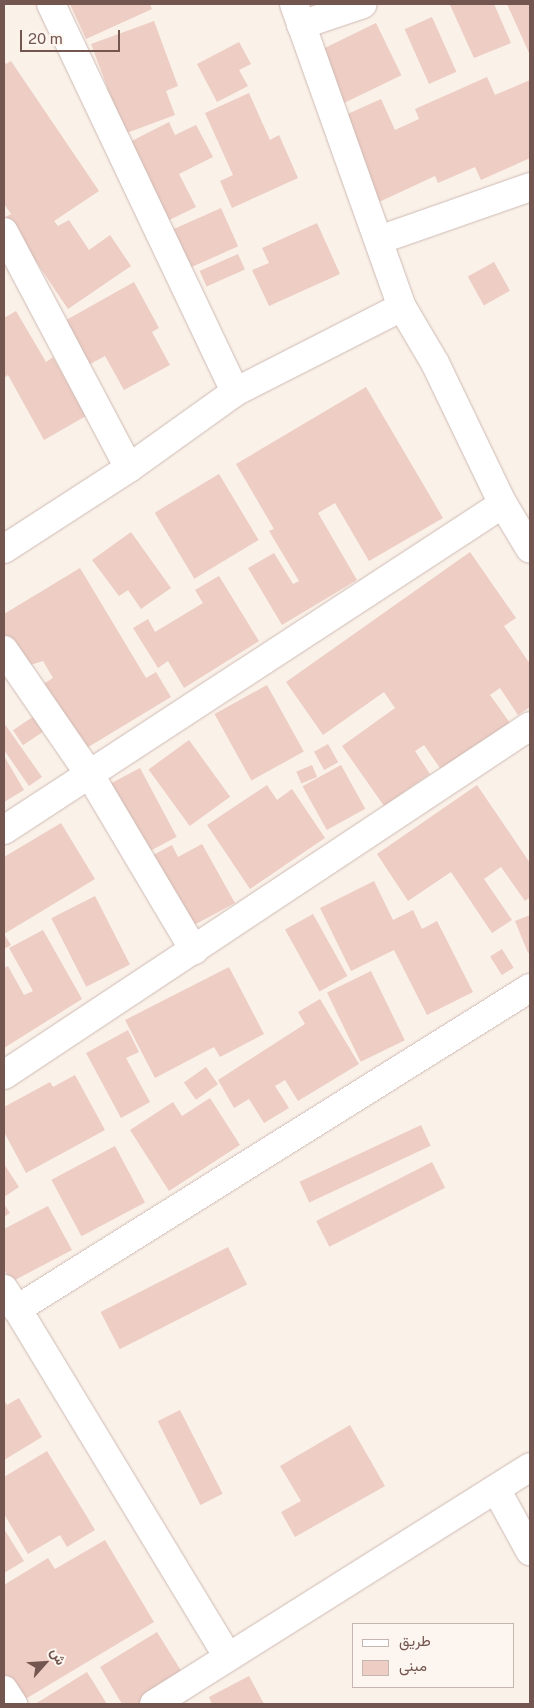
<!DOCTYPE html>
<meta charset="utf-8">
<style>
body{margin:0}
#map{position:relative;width:534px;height:1708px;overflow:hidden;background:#faf1e9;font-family:"Public Sans",Vazirmatn,sans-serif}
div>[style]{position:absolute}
.building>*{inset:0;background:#edcdc4;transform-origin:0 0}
.roads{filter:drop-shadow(0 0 1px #cebab3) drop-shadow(0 0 1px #cebab3)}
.minor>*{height:28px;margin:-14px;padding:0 14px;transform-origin:14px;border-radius:14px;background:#fff}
span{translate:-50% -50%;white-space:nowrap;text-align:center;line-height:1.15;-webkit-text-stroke:4px #fdf6f0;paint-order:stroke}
.frame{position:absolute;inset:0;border:5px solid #73564f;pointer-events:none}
.legend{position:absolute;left:352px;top:1623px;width:162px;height:65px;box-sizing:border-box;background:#fdf6f0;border:1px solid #c6b6b0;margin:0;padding:6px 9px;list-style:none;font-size:15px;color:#73564f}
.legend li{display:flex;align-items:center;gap:10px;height:25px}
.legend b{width:25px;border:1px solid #c6b6b0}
.north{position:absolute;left:20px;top:1638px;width:50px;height:50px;-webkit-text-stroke:4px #fdf6f0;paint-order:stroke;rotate:64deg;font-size:14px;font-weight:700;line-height:20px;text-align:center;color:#73564f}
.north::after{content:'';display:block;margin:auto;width:18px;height:22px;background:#73564f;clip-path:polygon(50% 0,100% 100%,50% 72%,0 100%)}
.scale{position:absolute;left:20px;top:30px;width:100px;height:22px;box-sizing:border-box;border:2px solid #73564f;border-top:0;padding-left:6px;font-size:15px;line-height:18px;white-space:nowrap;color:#73564f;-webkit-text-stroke:4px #fdf6f0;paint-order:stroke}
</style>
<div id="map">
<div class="building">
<i style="clip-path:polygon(70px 4px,150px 4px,152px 9px,86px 39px)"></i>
<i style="clip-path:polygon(494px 4px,511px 43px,474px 58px,450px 5px)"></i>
<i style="clip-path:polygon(507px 4px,530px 4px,530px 55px)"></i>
<i style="left:432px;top:17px;width:60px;height:30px;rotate:66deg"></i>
<i style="clip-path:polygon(154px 21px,178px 86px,166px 91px,175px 115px,116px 137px,100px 92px,108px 89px,91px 44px)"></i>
<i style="left:376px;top:23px;width:58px;height:65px;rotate:64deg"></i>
<i style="clip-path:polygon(239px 42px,251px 64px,239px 70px,248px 86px,217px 102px,197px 64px)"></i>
<i style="clip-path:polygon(4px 60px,6px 64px,11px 61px,99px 191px,54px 221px,58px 226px,69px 220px,89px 250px,110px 235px,131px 266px,68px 309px,6px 217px,11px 214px,4px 204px)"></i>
<i style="clip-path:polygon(487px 77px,495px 95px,530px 80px,530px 158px,481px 180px,475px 167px,438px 183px,435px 176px,379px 202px,341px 117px,381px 99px,395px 130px,419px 119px,415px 109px)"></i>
<i style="clip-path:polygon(249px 93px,270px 140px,279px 135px,298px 178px,232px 208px,220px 181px,233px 175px,205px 113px)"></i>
<i style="clip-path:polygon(169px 122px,175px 135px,196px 125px,213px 157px,179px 174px,196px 207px,157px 226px,118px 148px)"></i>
<i style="left:221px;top:208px;width:42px;height:70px;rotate:66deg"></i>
<i style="clip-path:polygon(317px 223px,340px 274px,269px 306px,252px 270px,269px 263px,262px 248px)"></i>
<i style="left:238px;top:254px;width:17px;height:42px;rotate:66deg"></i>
<i style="left:494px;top:262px;width:33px;height:30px;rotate:61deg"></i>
<i style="clip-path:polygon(134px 282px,159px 328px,152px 332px,170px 365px,124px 390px,105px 356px,83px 368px,59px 324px)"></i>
<i style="clip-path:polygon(16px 311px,46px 362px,53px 357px,86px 416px,44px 440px,8px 375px,4px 378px,4px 318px)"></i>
<i style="clip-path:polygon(366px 387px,443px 518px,369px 561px,335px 503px,318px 513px,357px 580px,282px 625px,248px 568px,274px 553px,293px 584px,299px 581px,269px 531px,274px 529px,236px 464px)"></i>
<i style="left:219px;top:474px;width:77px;height:75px;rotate:59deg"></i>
<i style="clip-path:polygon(131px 532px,171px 588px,141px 609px,128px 590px,119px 596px,92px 560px)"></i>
<i style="clip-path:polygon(470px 552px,516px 618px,504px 626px,530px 664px,530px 707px,518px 715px,500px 688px,490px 695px,510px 723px,442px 771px,424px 745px,415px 751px,430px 774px,384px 806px,342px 746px,395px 708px,384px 692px,323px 735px,286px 682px)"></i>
<i style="clip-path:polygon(80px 568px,146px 678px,156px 672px,171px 697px,75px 755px,35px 689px,53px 678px,43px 661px,21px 668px,4px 644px,4px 614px)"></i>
<i style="clip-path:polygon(219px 576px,259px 641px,184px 688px,168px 661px,158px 668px,133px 628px,148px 619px,155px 632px,203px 603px,195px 590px)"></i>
<i style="left:267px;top:685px;width:76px;height:60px;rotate:61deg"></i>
<i style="left:37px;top:714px;width:18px;height:29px;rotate:56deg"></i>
<i style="clip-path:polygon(4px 723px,42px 777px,29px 786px,4px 750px)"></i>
<i style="left:189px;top:740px;width:70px;height:50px;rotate:54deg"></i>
<i style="left:328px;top:744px;width:21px;height:16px;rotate:61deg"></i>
<i style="clip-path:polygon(4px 756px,24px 790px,4px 802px)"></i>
<i style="left:312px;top:765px;width:13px;height:17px;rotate:67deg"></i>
<i style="left:341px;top:765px;width:50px;height:44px;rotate:61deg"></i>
<i style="left:140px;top:768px;width:78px;height:38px;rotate:62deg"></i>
<i style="clip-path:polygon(267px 785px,277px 800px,292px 789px,325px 838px,250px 889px,207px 825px)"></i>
<i style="clip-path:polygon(477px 785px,530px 863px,530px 897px,525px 901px,501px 867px,484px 879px,512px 920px,492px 933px,451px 872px,408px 901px,377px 854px)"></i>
<i style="clip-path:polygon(61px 823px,95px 879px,4px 934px,11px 945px,4px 949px,4px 857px)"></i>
<i style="clip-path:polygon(202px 844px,235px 903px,181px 932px,142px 861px,172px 845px,178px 857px)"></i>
<i style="clip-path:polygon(374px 881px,393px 920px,413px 910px,422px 929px,437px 921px,473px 992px,427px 1015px,394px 950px,351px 971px,320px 908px)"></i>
<i style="left:95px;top:896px;width:77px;height:49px;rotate:63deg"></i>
<i style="left:313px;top:914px;width:71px;height:32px;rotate:61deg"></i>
<i style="clip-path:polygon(530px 915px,530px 952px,528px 953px,515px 921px)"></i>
<i style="clip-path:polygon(43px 930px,82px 999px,4px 1048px,4px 968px,8px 966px,24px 995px,33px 991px,9px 948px)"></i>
<i style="left:502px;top:949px;width:22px;height:14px;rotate:58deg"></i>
<i style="clip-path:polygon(229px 967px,264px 1034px,220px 1057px,214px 1047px,155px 1078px,125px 1020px)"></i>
<i style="left:371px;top:971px;width:77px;height:49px;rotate:64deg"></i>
<i style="clip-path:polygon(320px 999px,359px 1064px,298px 1101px,285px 1080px,275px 1086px,289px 1108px,264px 1123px,249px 1099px,234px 1108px,218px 1080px,305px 1024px,298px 1012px)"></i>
<i style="clip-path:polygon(128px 1030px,139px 1052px,126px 1058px,150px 1102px,121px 1118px,86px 1053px)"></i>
<i style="left:206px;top:1067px;width:21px;height:27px;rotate:55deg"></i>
<i style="clip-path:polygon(75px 1075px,105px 1130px,26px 1173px,4px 1132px,4px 1107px,50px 1082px,53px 1087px)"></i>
<i style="clip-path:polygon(210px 1098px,240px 1145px,169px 1191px,130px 1130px,173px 1102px,182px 1116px)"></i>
<i style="left:421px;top:1125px;width:23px;height:134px;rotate:65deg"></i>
<i style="left:115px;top:1146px;width:64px;height:72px;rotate:62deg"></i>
<i style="left:432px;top:1162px;width:29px;height:130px;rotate:63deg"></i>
<i style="clip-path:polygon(4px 1164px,19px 1187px,4px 1197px)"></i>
<i style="clip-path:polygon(4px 1204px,10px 1213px,4px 1217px)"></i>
<i style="clip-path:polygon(48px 1206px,72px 1250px,11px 1282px,4px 1269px,4px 1229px)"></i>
<i style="left:228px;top:1247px;width:42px;height:143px;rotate:63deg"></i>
<i style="clip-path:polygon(19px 1398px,42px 1437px,4px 1460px,4px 1400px,7px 1405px)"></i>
<i style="left:180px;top:1410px;width:94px;height:25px;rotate:63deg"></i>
<i style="clip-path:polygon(350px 1425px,385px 1486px,295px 1537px,281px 1512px,301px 1501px,280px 1466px)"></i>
<i style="clip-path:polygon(47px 1451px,95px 1530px,67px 1547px,60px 1535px,28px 1554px,4px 1514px,4px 1477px)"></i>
<i style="clip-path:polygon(4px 1529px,24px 1561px,4px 1573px)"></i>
<i style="clip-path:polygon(105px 1540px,154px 1622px,17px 1704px,4px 1682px,4px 1585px,48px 1558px,55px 1569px)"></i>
<i style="clip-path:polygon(157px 1632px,185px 1677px,141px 1704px,122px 1704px,100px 1667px)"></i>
<i style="clip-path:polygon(87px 1672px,107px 1704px,35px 1704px)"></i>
<i style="clip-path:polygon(249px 1676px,264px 1704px,212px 1704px,209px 1697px)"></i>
</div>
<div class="roads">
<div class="minor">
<i style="left:51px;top:4px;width:429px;rotate:64.6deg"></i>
<i style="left:294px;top:4px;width:322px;rotate:70.4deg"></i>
<i style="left:402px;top:307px;width:65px;rotate:59.5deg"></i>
<i style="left:435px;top:363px;width:157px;rotate:64.3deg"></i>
<i style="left:503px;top:504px;width:52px;rotate:59deg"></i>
<i style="left:301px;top:25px;width:65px;rotate:-18.7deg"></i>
<i style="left:4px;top:232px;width:267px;rotate:62.1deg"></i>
<i style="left:379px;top:240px;width:160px;rotate:-19.3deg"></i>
<i style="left:4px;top:549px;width:149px;rotate:-32.9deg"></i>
<i style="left:129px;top:468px;width:130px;rotate:-35.6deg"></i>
<i style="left:235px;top:392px;width:187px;rotate:-27deg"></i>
<i style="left:4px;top:650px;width:152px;rotate:55.5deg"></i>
<i style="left:90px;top:775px;width:204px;rotate:59.3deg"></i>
<i style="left:4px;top:830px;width:596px;rotate:-33.16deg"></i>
<i style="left:4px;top:1075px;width:631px;rotate:-33.56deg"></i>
<i style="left:4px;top:1289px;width:24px;rotate:57deg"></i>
<i style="left:496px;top:1489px;width:71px;rotate:61.3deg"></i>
<i style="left:228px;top:1657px;width:407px;rotate:-121.2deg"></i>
<i style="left:17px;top:1309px;width:605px;rotate:-32.04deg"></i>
<i style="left:4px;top:1690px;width:17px;rotate:57deg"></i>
<i style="left:154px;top:1704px;width:444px;rotate:-32.2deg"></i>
</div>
</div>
<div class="frame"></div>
<ul class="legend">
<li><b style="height:6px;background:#fff"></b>طريق</li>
<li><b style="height:14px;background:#edcdc4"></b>مبنى</li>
</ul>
<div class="north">ش</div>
<div class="scale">20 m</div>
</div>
